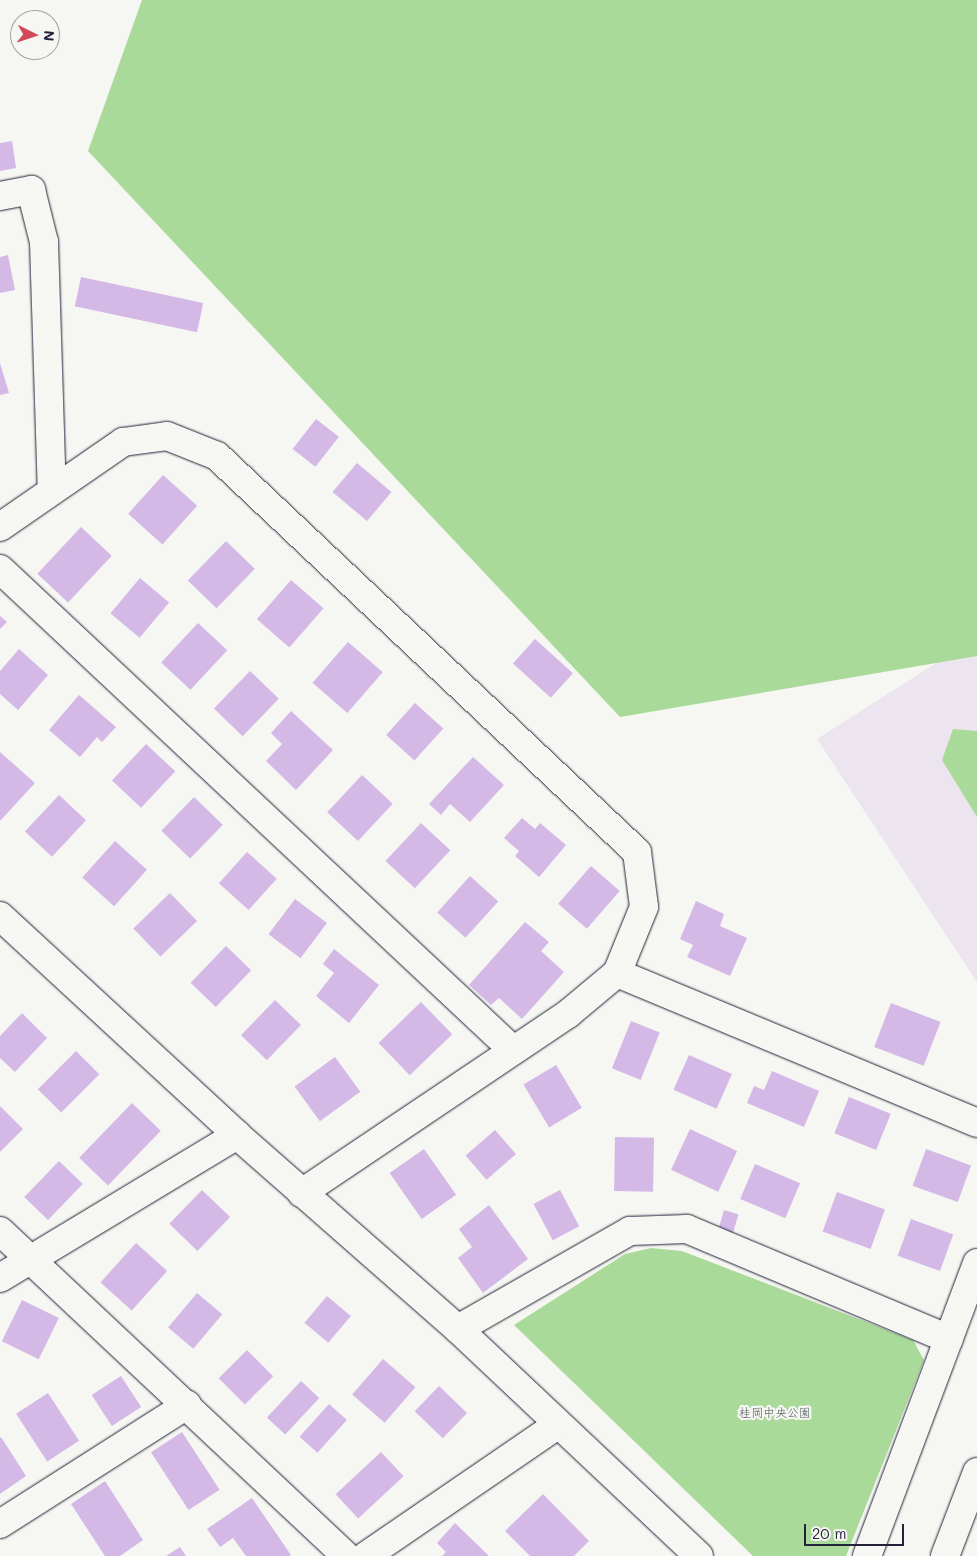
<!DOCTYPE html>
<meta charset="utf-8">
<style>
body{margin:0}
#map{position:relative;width:977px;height:1556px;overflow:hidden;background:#f6f6f2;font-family:Mali,"Klee One",sans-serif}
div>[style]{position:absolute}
.built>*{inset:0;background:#ece4ef}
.green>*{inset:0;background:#aada9a}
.building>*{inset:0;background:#d4b9e7;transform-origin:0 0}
.roads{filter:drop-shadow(0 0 1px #22223b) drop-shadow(0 0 1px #22223b)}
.minor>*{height:28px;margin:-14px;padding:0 14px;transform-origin:14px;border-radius:14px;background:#f6f6f2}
span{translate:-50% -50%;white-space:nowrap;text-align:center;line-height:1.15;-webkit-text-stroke:4.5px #f6f6f2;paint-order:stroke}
.park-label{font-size:12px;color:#4b5958}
.north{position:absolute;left:10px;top:10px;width:50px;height:50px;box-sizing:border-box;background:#f6f6f2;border:1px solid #a1a1a9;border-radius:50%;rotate:94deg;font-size:14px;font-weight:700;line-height:20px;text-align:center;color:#22223b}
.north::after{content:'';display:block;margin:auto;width:18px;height:22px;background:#d1495b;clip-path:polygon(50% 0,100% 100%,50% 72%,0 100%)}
.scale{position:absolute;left:804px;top:1524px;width:100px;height:22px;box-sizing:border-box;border:2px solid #22223b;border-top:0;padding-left:6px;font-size:15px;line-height:18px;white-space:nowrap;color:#22223b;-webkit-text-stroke:4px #f6f6f2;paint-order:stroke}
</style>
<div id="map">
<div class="built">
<i style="clip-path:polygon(977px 637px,977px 982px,817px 739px)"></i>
</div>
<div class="green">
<i style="clip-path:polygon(142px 0,977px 0,977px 656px,620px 717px,88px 151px)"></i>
<i style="clip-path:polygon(953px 729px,977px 731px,977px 817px,942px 760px)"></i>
<i style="clip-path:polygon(651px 1248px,682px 1251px,913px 1340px,924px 1360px,846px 1556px,753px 1556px,514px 1325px,625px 1254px)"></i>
</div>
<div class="building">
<i style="clip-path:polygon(12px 141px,16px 168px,0 171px,0 143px)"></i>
<i style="clip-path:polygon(8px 255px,15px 290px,0 293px,0 257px)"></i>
<i style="left:81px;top:277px;width:125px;height:30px;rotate:12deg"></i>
<i style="clip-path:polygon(0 363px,9px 393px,0 395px)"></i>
<i style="left:316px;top:419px;width:29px;height:38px;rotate:38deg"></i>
<i style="left:357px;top:463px;width:45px;height:38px;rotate:40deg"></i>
<i style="left:163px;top:475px;width:46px;height:52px;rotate:42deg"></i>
<i style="left:81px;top:527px;width:42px;height:64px;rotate:43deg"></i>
<i style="left:226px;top:541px;width:40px;height:55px;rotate:44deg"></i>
<i style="left:140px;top:578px;width:38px;height:46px;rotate:40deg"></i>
<i style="left:291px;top:580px;width:43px;height:52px;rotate:41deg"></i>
<i style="clip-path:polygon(0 616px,7px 622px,0 629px)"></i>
<i style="left:198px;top:623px;width:40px;height:54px;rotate:43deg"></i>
<i style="left:535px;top:639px;width:51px;height:33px;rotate:42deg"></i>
<i style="left:348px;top:642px;width:46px;height:54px;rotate:41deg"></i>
<i style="clip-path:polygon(19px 649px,48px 675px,18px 710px,0 694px,0 671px)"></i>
<i style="left:250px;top:671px;width:40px;height:52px;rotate:44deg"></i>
<i style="clip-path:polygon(79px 695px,116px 727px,102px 742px,97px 737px,80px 757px,49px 730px)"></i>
<i style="left:415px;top:703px;width:38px;height:43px;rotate:42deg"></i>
<i style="clip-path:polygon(291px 711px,333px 750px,296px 790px,266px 761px,282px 744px,271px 733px)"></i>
<i style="left:146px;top:744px;width:40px;height:50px;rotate:43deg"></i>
<i style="clip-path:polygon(0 752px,35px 783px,0 821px)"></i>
<i style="clip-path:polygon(473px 757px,504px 785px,470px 822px,450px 804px,441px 815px,429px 804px)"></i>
<i style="left:362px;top:775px;width:42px;height:51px;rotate:43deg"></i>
<i style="left:59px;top:795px;width:37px;height:50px;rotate:43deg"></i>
<i style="left:194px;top:797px;width:40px;height:47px;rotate:44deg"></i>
<i style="clip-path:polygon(522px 818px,535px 829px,540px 823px,566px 845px,539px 877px,515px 856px,519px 851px,504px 838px)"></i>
<i style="left:421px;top:823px;width:40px;height:52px;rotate:43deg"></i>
<i style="left:115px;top:841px;width:43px;height:49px;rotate:42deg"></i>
<i style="left:247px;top:852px;width:40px;height:42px;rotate:42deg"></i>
<i style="left:591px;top:866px;width:38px;height:50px;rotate:41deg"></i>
<i style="left:470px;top:876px;width:38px;height:49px;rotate:42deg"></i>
<i style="left:170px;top:893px;width:39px;height:51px;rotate:46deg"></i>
<i style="left:295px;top:899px;width:40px;height:44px;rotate:37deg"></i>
<i style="clip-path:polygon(696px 901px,724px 914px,720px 926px,747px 938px,730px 976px,687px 957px,693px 945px,680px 939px)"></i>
<i style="clip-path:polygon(525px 922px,549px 942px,541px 951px,564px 972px,522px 1019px,499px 998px,491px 1005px,469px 985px)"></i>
<i style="left:226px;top:946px;width:35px;height:51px;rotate:44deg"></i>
<i style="clip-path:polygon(334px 949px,379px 985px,349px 1023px,316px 996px,334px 973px,323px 964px)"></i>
<i style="left:275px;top:1000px;width:36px;height:49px;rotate:44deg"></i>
<i style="left:421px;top:1002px;width:45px;height:59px;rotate:46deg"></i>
<i style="left:891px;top:1003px;width:53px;height:47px;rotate:21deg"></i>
<i style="clip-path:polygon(22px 1013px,47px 1038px,15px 1072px,0 1058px,0 1036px)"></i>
<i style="left:631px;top:1021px;width:31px;height:51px;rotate:22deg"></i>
<i style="left:76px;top:1051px;width:33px;height:54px;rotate:45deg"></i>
<i style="left:689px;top:1055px;width:47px;height:38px;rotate:24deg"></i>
<i style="left:335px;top:1057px;width:43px;height:50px;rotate:54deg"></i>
<i style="left:556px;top:1065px;width:50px;height:38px;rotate:59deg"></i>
<i style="clip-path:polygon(772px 1071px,819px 1091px,804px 1127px,747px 1103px,754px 1086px,764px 1090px)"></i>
<i style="left:849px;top:1097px;width:45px;height:39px;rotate:22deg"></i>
<i style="left:132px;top:1103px;width:40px;height:76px;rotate:44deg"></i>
<i style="clip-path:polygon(0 1106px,23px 1129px,0 1152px)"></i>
<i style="left:690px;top:1129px;width:52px;height:45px;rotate:25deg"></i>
<i style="left:495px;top:1130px;width:32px;height:39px;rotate:49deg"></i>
<i style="left:615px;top:1137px;width:39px;height:54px;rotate:1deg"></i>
<i style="left:424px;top:1149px;width:56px;height:42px;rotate:55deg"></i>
<i style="left:926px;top:1149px;width:48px;height:39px;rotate:20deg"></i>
<i style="left:59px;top:1161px;width:33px;height:50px;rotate:44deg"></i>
<i style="left:755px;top:1164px;width:49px;height:38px;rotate:23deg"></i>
<i style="left:202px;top:1190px;width:39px;height:47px;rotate:44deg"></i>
<i style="left:560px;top:1190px;width:41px;height:30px;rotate:62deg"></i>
<i style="left:837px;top:1192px;width:51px;height:42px;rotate:20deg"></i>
<i style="clip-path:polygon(489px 1205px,528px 1259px,483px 1293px,458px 1258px,472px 1247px,459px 1229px)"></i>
<i style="left:724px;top:1210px;width:15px;height:27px;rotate:16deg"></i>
<i style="left:911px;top:1219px;width:45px;height:39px;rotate:20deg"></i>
<i style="left:136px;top:1243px;width:42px;height:53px;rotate:42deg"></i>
<i style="left:197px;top:1293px;width:33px;height:45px;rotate:40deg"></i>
<i style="left:327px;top:1296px;width:31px;height:35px;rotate:40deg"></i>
<i style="left:22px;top:1300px;width:41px;height:46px;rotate:26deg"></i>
<i style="left:247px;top:1350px;width:37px;height:40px;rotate:45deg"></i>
<i style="left:383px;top:1359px;width:43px;height:47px;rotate:41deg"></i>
<i style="left:121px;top:1376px;width:37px;height:35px;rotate:57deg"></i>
<i style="left:301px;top:1381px;width:25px;height:50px;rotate:43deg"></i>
<i style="left:439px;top:1386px;width:39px;height:35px;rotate:44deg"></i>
<i style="left:48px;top:1393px;width:57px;height:38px;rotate:57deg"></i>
<i style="left:329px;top:1404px;width:24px;height:44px;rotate:42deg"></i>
<i style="left:182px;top:1432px;width:69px;height:37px;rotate:57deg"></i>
<i style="clip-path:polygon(1px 1437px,26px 1476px,0 1494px,0 1438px)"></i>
<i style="left:381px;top:1452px;width:33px;height:62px;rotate:47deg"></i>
<i style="clip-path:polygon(105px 1481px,143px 1540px,120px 1556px,105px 1556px,71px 1504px)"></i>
<i style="clip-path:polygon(543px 1494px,589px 1541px,574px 1556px,530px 1556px,505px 1531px)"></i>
<i style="clip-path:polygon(252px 1498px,291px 1555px,289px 1556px,246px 1556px,233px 1538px,220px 1547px,207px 1529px)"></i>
<i style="clip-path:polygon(455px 1523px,489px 1556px,442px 1556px,446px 1552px,437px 1543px)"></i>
<i style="clip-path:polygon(180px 1547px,186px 1556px,166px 1556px)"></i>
</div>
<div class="roads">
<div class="minor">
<i style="left:0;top:196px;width:32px;rotate:-11deg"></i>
<i style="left:31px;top:190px;width:54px;rotate:76deg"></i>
<i style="left:44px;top:242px;width:248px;rotate:88.2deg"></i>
<i style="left:0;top:527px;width:150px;rotate:-34.6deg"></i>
<i style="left:123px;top:442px;width:44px;rotate:-7.8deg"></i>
<i style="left:167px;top:436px;width:54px;rotate:21.8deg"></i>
<i style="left:217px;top:456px;width:577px;rotate:43.32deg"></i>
<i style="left:637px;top:852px;width:55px;rotate:82.7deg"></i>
<i style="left:644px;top:907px;width:71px;rotate:112.2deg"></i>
<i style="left:617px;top:973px;width:64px;rotate:140.1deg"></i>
<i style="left:568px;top:1014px;width:321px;rotate:146.1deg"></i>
<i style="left:0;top:569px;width:703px;rotate:43.16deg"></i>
<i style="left:0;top:916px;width:323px;rotate:42.7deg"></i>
<i style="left:237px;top:1135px;width:294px;rotate:41.3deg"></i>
<i style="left:458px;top:1329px;width:331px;rotate:43.3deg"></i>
<i style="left:617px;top:973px;width:390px;rotate:22.6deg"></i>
<i style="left:0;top:1231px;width:475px;rotate:43.2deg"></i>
<i style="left:0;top:1278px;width:277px;rotate:-31.1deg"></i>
<i style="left:458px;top:1329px;width:198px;rotate:-29.7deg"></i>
<i style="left:630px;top:1231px;width:57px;rotate:-2deg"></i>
<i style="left:687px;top:1229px;width:284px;rotate:22.8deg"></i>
<i style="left:0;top:1524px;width:222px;rotate:-32.5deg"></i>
<i style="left:366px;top:1556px;width:230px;rotate:-34.4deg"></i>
<i style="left:867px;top:1556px;width:313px;rotate:-69.4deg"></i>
<i style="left:945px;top:1556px;width:90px;rotate:-69.1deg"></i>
</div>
</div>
<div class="park-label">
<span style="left:775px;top:1413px">桂岡中央公園</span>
</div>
<div class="north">N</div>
<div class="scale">20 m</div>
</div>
